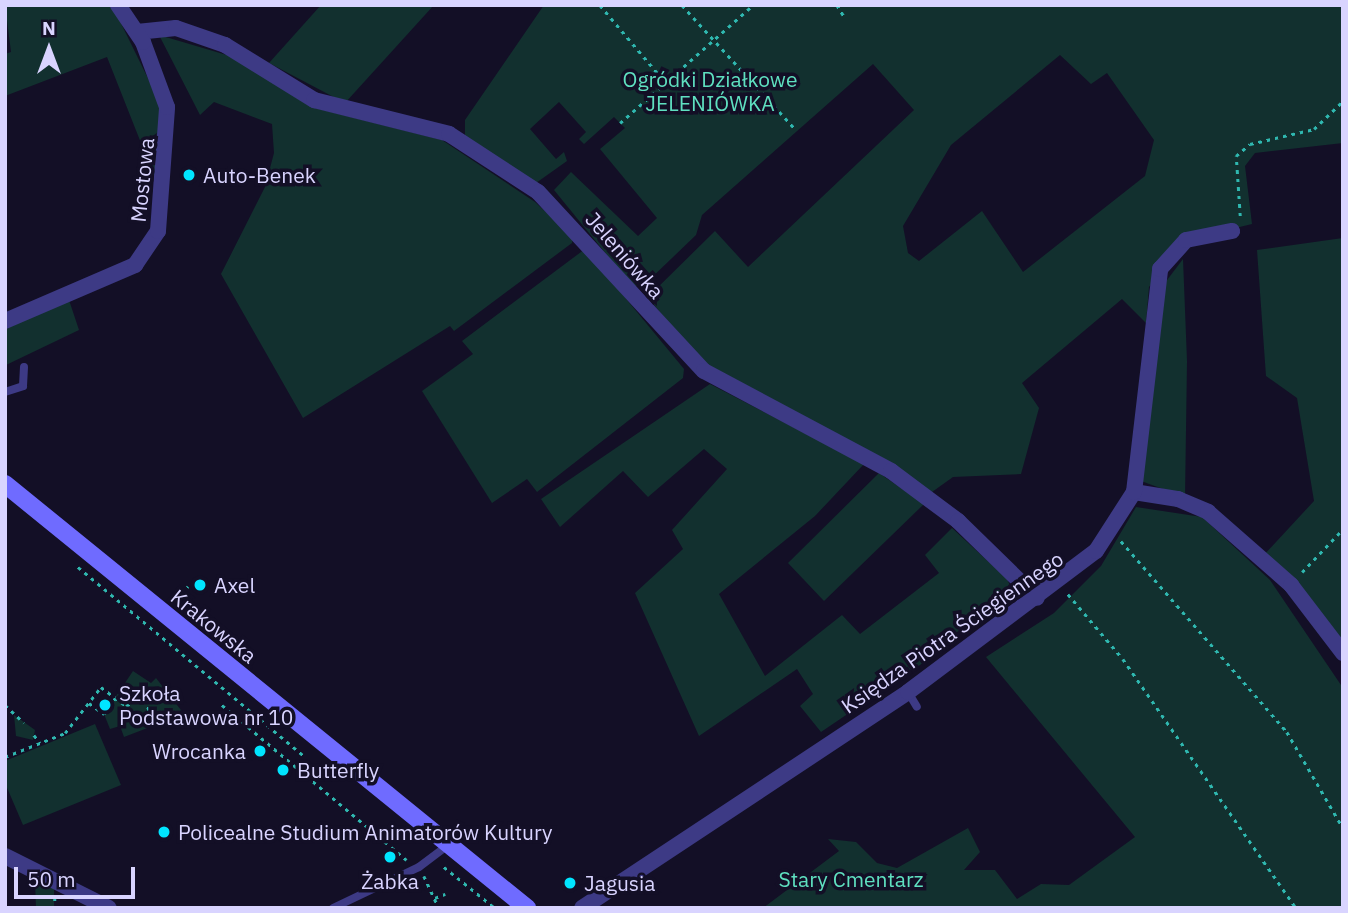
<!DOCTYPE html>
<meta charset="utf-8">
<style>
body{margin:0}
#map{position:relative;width:1348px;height:913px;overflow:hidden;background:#130f26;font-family:"IBM Plex Sans",sans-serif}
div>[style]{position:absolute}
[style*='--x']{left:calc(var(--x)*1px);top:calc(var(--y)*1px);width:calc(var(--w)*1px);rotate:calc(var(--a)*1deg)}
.green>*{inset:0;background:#12302f}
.path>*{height:2.5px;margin-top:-1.25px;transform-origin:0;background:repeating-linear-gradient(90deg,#2fb8b0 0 3.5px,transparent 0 8.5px)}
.service>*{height:8px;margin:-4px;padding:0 4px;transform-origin:4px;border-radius:4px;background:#3d3a85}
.minor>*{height:16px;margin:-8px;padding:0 8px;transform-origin:8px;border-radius:8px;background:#3d3a85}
.secondary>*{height:18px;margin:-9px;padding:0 9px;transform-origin:9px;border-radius:9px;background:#6f6bff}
.dots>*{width:19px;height:19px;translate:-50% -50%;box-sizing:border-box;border:4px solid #130f26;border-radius:50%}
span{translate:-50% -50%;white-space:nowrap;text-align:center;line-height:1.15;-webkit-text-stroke:7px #130f26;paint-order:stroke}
.park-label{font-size:21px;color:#5fe0c0}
.poi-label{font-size:21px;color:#d9d4ff}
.left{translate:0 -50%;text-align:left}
.right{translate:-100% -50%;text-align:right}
.street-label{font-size:21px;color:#d9d4ff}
.frame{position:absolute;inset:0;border:7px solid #d9d4ff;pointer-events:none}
.north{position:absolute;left:14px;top:14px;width:70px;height:70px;-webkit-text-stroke:5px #130f26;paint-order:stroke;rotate:0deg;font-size:19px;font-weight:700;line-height:28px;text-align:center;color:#d9d4ff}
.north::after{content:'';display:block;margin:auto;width:24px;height:32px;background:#d9d4ff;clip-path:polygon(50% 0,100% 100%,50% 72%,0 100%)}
.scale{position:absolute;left:14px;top:867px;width:121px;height:32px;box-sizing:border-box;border:4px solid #d9d4ff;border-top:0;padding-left:9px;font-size:21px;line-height:24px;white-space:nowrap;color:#d9d4ff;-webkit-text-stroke:5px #130f26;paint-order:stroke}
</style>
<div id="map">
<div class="green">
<i style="clip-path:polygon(5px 5px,112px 5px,163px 109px,158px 186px,107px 57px,5px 96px,5px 54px,11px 52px)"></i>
<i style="clip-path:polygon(321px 5px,434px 5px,345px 103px,269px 63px)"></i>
<i style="clip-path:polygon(evenodd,544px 5px,1343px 5px,1343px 143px,1255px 153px,1245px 166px,1252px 224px,1186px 240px,1149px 287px,1146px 323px,1122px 299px,1022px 383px,1039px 408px,1021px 474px,953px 477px,932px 492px,747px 394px,693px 354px,648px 297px,715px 231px,748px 267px,914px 110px,873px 64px,702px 215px,696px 235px,646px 283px,633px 287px,554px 190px,571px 172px,638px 236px,657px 218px,600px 149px,625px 128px,614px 117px,584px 144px,579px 139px,586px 132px,559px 102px,530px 129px,556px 159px,564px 152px,567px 161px,536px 183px,465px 137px,465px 120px,544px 5px,1060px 55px,1091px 84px,1107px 73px,1154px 140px,1145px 176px,1023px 272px,982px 211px,919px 261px,908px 253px,903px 226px,951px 145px,1060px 55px)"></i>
<i style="clip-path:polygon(159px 35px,230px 56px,311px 107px,442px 140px,535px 202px,573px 237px,572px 243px,454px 331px,450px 326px,303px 418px,221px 274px,265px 187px,274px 153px,272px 124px,214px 102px,200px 115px)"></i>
<i style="clip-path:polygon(1343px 238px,1343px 661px,1291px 585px,1262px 557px,1314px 501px,1297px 398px,1266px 376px,1257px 250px)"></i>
<i style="clip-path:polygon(585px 249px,684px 369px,683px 378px,537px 492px,527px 479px,492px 503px,422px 391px,473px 354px,462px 341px)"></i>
<i style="clip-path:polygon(1183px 259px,1187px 361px,1185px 497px,1141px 481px,1161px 288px)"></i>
<i style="clip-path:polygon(69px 300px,79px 330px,6px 365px,5px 327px)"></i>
<i style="clip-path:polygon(710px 384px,864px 464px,815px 516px,719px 594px,765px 676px,842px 615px,860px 634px,939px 573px,925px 555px,952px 528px,1007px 579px,1013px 592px,1004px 608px,821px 732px,800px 706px,813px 694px,797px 669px,699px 736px,635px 593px,683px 549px,672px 530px,727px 469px,704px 449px,648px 497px,623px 471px,560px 527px,541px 499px)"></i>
<i style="clip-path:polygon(879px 473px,924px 504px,824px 601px,788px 563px)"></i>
<i style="clip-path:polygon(1136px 507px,1202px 517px,1270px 580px,1343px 688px,1343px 908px,763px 908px,839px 851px,828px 839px,856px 842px,877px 863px,897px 868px,968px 828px,980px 852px,964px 870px,995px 870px,1017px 899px,1041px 884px,1069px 885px,1135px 837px,986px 657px,1054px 613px,1101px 566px)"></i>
<i style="clip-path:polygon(133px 671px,151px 683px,156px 678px,184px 714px,124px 737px,120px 726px,110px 729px,104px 714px)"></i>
<i style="clip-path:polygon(14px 715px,35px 730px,33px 740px,16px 736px)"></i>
<i style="clip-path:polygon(95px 724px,121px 785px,23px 825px,5px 783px,5px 761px)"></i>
<i style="clip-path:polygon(35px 881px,54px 888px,54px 908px,36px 908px)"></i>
</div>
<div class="path">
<i style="--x:600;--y:5;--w:101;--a:49.8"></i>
<i style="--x:682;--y:5;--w:169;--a:47.6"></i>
<i style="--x:837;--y:5;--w:13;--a:58"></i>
<i style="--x:620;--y:123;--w:178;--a:-41.6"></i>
<i style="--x:1240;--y:216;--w:60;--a:-93.8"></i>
<i style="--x:1236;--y:156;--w:18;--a:-41"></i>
<i style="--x:1250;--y:144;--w:66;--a:-13.2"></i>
<i style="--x:1314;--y:129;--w:40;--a:-44"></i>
<i style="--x:1121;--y:541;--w:253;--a:49"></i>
<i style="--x:1287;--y:732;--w:111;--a:59.7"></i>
<i style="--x:78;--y:567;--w:295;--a:39.9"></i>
<i style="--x:1302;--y:572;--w:59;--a:-46.4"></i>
<i style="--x:1068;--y:594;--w:85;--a:49.8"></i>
<i style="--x:1123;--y:659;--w:303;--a:55.2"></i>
<i style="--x:176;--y:600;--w:18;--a:-49"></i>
<i style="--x:145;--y:699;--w:12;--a:70"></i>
<i style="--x:89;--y:703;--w:19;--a:36"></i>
<i style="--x:104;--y:714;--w:19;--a:-55"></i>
<i style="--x:5;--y:705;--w:26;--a:43"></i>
<i style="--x:222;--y:705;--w:241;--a:40"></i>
<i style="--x:34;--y:735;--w:10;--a:53"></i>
<i style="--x:5;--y:757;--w:65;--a:-21.8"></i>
<i style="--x:65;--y:733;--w:58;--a:-52"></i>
<i style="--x:101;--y:687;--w:31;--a:37"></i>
<i style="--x:126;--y:706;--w:34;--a:-34"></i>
<i style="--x:444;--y:867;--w:65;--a:38.8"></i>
<i style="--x:424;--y:876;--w:35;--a:65"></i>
<i style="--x:55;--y:897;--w:11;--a:90"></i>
<i style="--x:435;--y:898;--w:11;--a:-22"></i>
</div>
<div class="service">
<i style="--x:5;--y:392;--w:19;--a:-18"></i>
<i style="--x:23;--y:386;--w:19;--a:-87"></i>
<i style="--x:908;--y:692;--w:17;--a:59"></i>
<i style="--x:333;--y:908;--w:95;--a:-25.5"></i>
<i style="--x:419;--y:867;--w:38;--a:-37"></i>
</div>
<div class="minor">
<i style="--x:137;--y:32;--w:39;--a:-6"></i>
<i style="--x:176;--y:28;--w:52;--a:19.1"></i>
<i style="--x:225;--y:45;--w:105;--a:31.7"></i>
<i style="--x:314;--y:100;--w:139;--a:14.1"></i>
<i style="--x:449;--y:134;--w:106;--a:33.1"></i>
<i style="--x:538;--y:192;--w:244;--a:47.2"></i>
<i style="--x:704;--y:371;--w:212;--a:28.1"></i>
<i style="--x:891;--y:471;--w:84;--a:36.7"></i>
<i style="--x:958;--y:521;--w:110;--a:44.3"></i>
<i style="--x:5;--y:321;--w:142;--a:-23.3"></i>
<i style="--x:135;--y:265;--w:41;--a:-55.9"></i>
<i style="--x:158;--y:231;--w:124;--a:-85.8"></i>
<i style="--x:167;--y:107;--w:69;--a:-110.3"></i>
<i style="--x:143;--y:42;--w:45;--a:-124"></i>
<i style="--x:1134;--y:492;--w:45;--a:9"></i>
<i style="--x:1178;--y:499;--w:33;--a:23"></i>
<i style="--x:1208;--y:512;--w:111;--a:41.3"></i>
<i style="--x:1291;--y:585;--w:86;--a:52.6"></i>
<i style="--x:5;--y:856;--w:116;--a:26.6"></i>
<i style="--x:582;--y:908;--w:391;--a:-33.5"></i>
<i style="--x:908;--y:692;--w:235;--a:-36.9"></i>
<i style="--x:1096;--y:551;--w:70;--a:-57.2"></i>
<i style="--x:1134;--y:492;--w:225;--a:-83.3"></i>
<i style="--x:1160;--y:269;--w:39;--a:-48"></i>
<i style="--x:1186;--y:240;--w:47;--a:-11.1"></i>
</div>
<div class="secondary">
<i style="--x:5;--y:484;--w:673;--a:39.09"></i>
</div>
<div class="dots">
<i style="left:189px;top:175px;background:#00e5ff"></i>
<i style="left:200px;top:585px;background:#00e5ff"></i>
<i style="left:105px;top:705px;background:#00e5ff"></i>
<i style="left:260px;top:751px;background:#00e5ff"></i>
<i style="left:283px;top:770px;background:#00e5ff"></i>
<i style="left:164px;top:832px;background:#00e5ff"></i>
<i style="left:390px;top:857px;background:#00e5ff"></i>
<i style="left:570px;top:883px;background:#00e5ff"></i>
</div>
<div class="park-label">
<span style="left:710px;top:91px">Ogródki Działkowe<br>JELENIÓWKA</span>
<span style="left:851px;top:879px">Stary Cmentarz</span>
</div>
<div class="poi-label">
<span class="left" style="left:203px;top:175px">Auto-Benek</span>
<span class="left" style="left:214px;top:585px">Axel</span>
<span class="left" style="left:119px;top:705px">Szkoła<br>Podstawowa nr 10</span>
<span class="right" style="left:246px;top:751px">Wrocanka</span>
<span class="left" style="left:297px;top:770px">Butterfly</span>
<span class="left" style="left:178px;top:832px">Policealne Studium Animatorów Kultury</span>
<span style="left:390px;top:881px">Żabka</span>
<span class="left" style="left:584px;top:883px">Jagusia</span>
</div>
<div class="street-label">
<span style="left:142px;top:180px;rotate:-84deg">Mostowa</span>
<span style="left:625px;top:255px;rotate:49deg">Jeleniówka</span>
<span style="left:214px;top:626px;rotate:39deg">Krakowska</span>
<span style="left:952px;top:632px;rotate:-35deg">Księdza Piotra Ściegiennego</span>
</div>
<div class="frame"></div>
<div class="north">N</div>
<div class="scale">50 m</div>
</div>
